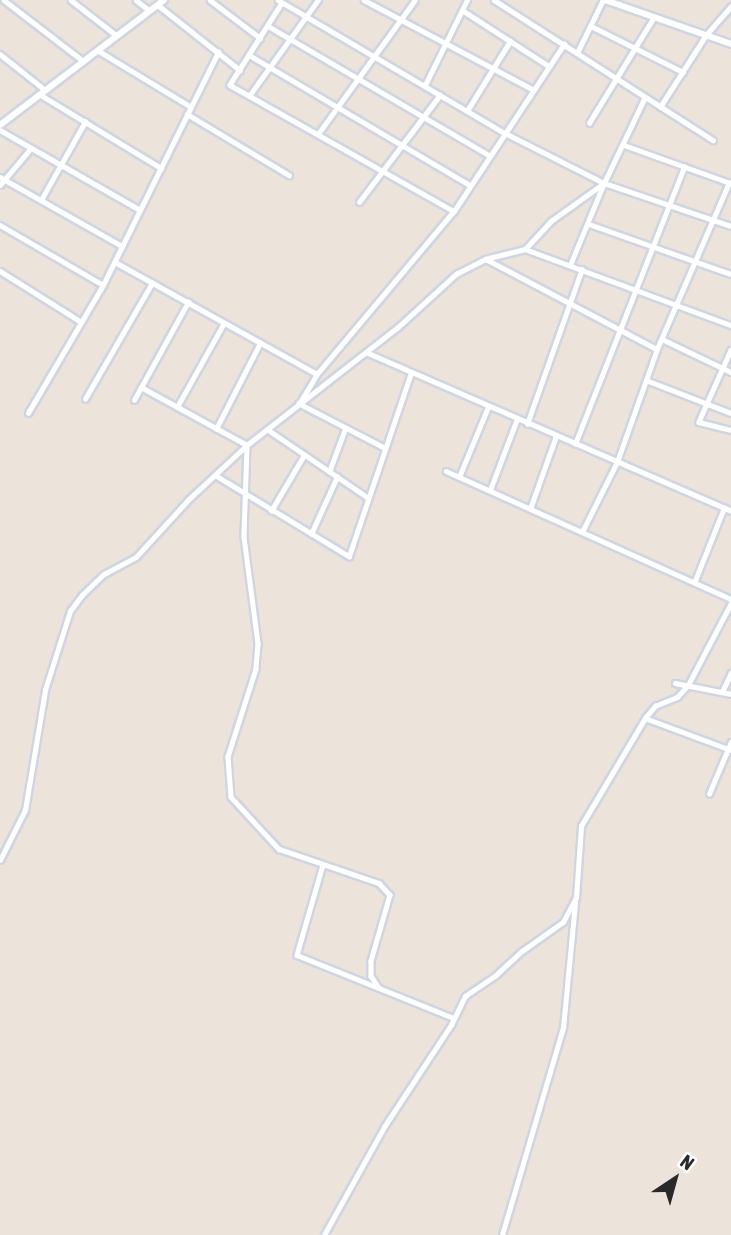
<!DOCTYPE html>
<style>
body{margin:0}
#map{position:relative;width:731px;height:1235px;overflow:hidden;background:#ece3db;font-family:"Asap Condensed",sans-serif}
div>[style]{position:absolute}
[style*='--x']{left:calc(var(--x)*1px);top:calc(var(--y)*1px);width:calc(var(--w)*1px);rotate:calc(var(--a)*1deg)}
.roads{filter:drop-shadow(2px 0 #d0d5e2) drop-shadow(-2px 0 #d0d5e2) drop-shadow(0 2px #d0d5e2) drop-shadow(0 -2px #d0d5e2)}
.street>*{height:4.5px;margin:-2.25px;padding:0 2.25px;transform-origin:2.25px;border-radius:2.25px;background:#fff}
.secondary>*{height:6px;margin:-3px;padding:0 3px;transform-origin:3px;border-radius:3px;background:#fff}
span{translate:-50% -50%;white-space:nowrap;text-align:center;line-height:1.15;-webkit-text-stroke:5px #fff;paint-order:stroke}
.north{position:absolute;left:640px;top:1144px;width:70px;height:70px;-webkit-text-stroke:5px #fff;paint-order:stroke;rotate:36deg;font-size:19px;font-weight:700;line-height:28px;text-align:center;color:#292929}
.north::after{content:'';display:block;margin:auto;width:24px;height:32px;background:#292929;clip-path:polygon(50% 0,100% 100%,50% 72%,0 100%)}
</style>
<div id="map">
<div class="roads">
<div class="street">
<i style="--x:4;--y:0;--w:98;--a:37.6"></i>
<i style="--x:71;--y:0;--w:57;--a:37.9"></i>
<i style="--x:136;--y:0;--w:16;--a:38"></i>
<i style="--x:210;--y:0;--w:63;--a:37.2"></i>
<i style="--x:278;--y:0;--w:263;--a:30.4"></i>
<i style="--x:505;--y:133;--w:111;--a:26.8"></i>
<i style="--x:604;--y:183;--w:134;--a:18.7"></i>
<i style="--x:364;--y:0;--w:192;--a:27.9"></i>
<i style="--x:494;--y:0;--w:260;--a:32.6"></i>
<i style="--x:282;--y:3;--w:97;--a:122.4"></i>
<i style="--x:230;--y:85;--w:257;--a:29.4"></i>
<i style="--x:158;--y:5;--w:105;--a:38.4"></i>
<i style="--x:462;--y:10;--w:103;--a:32.8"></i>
<i style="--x:268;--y:26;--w:256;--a:30.3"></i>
<i style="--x:591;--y:26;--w:103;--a:26.6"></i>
<i style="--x:97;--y:50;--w:110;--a:31.2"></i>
<i style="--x:577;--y:53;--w:59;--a:-63.9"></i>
<i style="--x:0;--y:54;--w:56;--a:38.5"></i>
<i style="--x:249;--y:55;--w:256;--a:30.5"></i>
<i style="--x:425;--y:85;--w:95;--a:-63.7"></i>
<i style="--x:39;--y:94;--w:143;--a:31.2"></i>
<i style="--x:249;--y:96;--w:118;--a:-54.3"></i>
<i style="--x:660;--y:107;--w:85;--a:-57.4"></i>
<i style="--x:706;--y:35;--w:38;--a:-49"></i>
<i style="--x:467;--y:111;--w:82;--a:-58.4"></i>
<i style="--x:187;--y:114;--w:119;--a:30.9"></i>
<i style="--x:589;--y:123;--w:124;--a:-58.5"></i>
<i style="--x:0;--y:130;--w:161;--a:29.7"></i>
<i style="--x:318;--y:134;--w:165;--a:-54.1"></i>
<i style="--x:624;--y:145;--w:113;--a:19.7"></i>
<i style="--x:0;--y:177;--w:140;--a:29.5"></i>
<i style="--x:0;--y:185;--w:48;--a:-50"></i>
<i style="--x:41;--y:200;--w:90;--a:-60.6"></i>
<i style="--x:359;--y:202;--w:134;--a:-52.9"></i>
<i style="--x:589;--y:224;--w:151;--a:19.4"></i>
<i style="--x:0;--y:225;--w:119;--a:30.2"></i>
<i style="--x:525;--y:249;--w:220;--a:20.3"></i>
<i style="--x:486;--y:259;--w:193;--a:27.8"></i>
<i style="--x:115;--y:262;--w:231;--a:29"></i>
<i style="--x:570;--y:265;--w:89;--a:-67.5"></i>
<i style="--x:604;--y:183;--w:95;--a:-64.5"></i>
<i style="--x:0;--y:271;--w:94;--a:32"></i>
<i style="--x:662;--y:339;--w:76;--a:25.6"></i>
<i style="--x:731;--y:350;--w:79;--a:114"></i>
<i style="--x:699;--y:422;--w:33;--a:14"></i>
<i style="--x:366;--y:352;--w:398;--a:23.5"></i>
<i style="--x:646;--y:380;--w:91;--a:21.2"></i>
<i style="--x:141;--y:387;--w:121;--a:28.7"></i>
<i style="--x:247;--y:445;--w:92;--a:91.9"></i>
<i style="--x:244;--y:537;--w:108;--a:82.5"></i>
<i style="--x:258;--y:644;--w:25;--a:95"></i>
<i style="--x:256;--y:669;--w:92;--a:107.7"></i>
<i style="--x:228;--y:757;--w:40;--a:85.7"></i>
<i style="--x:231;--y:797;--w:71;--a:47.3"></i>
<i style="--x:279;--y:849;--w:106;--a:18.8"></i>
<i style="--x:379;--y:883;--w:16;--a:47"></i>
<i style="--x:390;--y:895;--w:69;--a:106.1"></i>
<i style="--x:371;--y:961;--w:15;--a:90"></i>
<i style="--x:371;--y:976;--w:14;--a:56"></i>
<i style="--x:85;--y:399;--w:134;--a:-60"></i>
<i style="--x:134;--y:400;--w:112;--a:-61.1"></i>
<i style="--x:177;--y:407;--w:96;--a:-60.8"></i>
<i style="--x:28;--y:413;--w:148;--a:-59.6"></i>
<i style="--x:103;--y:285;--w:260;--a:-63.7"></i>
<i style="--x:527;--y:424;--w:164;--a:-70.5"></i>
<i style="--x:216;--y:429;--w:97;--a:-62.9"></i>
<i style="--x:267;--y:429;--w:121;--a:34.2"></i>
<i style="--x:575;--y:444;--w:298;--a:-68.5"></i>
<i style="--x:384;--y:448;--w:96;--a:-152.6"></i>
<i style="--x:299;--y:404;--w:35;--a:-59"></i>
<i style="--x:317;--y:374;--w:213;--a:-50"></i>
<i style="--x:454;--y:211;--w:200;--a:-56.6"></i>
<i style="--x:446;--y:471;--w:312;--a:24.2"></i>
<i style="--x:329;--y:472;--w:46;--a:-69.6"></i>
<i style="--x:215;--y:475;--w:157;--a:31.2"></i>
<i style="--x:349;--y:556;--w:193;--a:-71.3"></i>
<i style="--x:459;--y:477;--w:76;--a:-67.5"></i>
<i style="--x:490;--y:490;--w:76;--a:-69.2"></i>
<i style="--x:530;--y:509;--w:77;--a:-70.4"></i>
<i style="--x:271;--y:511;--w:65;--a:-59.5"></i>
<i style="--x:582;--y:532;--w:78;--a:-63.4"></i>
<i style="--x:617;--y:462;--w:120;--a:-70.5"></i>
<i style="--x:657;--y:349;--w:181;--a:-66.6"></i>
<i style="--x:311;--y:534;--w:63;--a:-65.5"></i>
<i style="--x:694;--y:583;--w:81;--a:-68.2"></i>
<i style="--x:675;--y:683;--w:57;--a:11.1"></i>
<i style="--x:722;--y:692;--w:21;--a:-65"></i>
<i style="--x:645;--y:718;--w:92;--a:20.4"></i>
<i style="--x:709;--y:794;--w:56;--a:-67.1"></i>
<i style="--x:0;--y:860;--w:56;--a:-63.4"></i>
<i style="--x:25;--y:810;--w:122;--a:-80.5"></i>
<i style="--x:45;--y:690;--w:83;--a:-72.4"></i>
<i style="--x:70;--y:611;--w:20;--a:-53"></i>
<i style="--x:82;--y:595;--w:30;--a:-44"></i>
<i style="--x:104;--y:574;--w:36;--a:-28"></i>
<i style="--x:136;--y:557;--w:79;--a:-47.6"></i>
<i style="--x:189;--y:499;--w:79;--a:-43"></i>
<i style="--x:247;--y:445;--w:190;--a:-38"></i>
<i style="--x:397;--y:328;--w:80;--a:-42.5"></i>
<i style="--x:456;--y:274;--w:33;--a:-27"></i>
<i style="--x:485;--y:259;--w:41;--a:-14"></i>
<i style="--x:525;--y:249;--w:38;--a:-47"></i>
<i style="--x:551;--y:221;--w:65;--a:-35.6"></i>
<i style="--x:323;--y:865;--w:94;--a:106.1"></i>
<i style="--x:297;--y:955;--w:169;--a:21.9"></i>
<i style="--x:324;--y:1235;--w:124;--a:-60.9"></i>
<i style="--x:384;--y:1127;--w:122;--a:-56.7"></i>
<i style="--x:451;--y:1025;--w:32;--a:-64"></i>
<i style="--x:465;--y:996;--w:37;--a:-34"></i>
<i style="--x:496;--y:975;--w:35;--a:-43"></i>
<i style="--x:522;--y:951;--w:50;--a:-35.3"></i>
<i style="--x:563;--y:922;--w:27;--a:-62"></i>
<i style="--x:576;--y:898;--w:72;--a:-86"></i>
<i style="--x:581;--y:826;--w:126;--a:-59.3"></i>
<i style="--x:645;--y:718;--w:16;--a:-50"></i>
<i style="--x:655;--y:706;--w:24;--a:-22"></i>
<i style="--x:677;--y:697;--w:16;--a:-47"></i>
<i style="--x:688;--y:685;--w:93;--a:-62.3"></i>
<i style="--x:502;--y:1235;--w:216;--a:-73.6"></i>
<i style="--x:563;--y:1028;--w:126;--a:-84.5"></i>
</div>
<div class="secondary">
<i style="--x:605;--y:0;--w:133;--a:19.2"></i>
<i style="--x:0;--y:125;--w:206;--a:-37.3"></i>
</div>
</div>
<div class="north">N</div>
</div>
